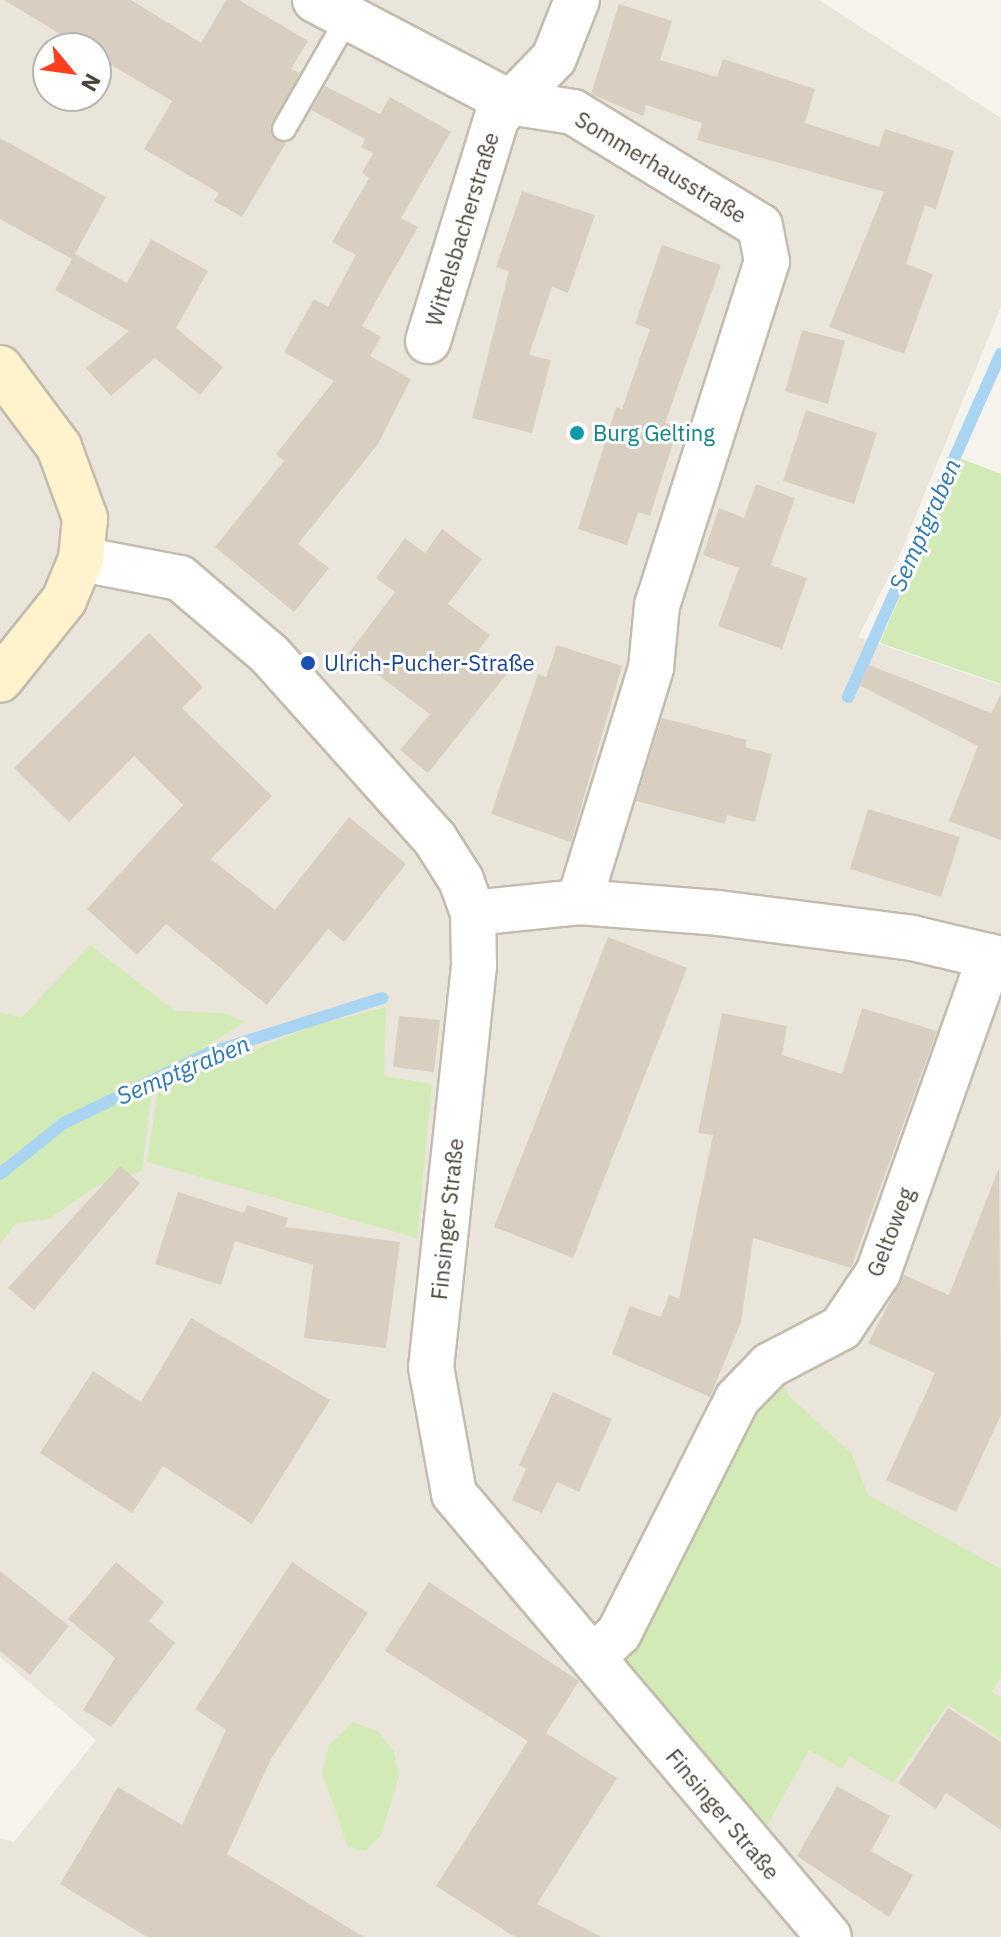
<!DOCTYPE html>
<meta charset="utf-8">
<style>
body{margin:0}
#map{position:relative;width:1001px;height:1937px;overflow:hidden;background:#f6f3ec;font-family:"IBM Plex Sans",sans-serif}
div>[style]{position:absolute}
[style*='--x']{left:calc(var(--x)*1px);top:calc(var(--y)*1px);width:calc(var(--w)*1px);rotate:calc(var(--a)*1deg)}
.residential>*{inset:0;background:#eae5da}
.green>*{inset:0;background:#d2eab5}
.stream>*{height:12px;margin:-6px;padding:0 6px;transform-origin:6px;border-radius:6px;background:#a9d4f2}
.building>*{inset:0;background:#d8cfc1}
.roads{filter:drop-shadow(2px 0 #c2bbae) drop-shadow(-2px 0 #c2bbae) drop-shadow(0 2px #c2bbae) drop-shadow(0 -2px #c2bbae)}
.service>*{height:22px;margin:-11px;padding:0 11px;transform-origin:11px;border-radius:11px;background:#fff}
.minor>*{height:44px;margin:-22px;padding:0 22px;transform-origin:22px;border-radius:22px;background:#fff}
.secondary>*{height:44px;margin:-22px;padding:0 22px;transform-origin:22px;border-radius:22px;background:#fff3cd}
.dots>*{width:22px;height:22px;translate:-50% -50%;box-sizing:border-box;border:4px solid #fff;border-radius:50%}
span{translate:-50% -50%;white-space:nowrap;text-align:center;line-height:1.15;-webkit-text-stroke:6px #fff;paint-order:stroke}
.street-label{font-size:22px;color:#4b4439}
.culture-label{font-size:22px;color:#0d838f}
.left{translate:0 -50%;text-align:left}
.transit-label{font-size:22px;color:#164399}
.water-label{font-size:24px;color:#2e7ab2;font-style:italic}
.north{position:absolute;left:32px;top:32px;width:80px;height:80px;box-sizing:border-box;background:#fff;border:2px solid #b7b4b0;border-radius:50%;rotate:119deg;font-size:22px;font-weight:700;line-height:32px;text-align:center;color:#4b4439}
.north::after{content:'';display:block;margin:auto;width:28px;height:36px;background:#fc3f1d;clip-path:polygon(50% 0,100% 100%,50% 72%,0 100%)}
</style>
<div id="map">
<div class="residential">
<i style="clip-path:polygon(evenodd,0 0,819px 0,1001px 118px,1001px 307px,898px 559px,858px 637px,1001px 685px,1001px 1937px,0 1937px,0 1838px,14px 1842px,96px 1740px,0 1657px,0 0,48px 48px,96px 48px,96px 96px,48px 96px,48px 48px)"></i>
</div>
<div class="green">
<i style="clip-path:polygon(959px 458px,1001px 474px,1001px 684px,880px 643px)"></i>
<i style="clip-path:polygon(90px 945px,175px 1011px,224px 1013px,245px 1022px,153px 1080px,142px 1171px,97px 1186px,49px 1219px,16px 1223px,0 1245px,0 1013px,22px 1017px)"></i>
<i style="clip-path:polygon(386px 1007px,384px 1076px,432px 1084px,417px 1238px,147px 1162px,158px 1089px,313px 1026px)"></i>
<i style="clip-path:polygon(784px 1383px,788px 1395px,851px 1453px,868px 1495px,1001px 1569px,1001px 1676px,992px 1692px,1001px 1697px,1001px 1738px,948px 1705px,893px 1783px,849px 1756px,842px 1769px,809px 1750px,765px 1829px,619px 1660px,761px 1389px)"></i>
<i style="clip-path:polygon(353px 1722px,379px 1732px,394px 1752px,399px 1776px,381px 1835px,366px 1851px,348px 1847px,322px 1773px,329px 1745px)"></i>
</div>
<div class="stream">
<i style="--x:848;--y:697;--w:376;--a:-66"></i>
<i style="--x:0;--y:1174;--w:82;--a:-38.6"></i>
<i style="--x:64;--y:1123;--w:161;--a:-25.8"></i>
<i style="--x:209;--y:1053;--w:182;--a:-17.6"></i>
</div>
<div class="building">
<i style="clip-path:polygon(4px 0,131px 0,201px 43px,226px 0,239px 0,308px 41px,291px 69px,300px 73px,270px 128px,286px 143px,242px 217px,214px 201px,219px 193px,144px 149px,172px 101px,96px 56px,96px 48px,83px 48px)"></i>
<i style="clip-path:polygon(619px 4px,672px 21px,660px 60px,717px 77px,723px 59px,815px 89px,805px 123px,879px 147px,885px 129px,954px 151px,936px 209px,925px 205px,906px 264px,933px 274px,904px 354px,829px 327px,884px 192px,697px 140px,702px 123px,646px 105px,643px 116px,591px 94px)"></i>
<i style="clip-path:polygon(325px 86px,380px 114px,390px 97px,451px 132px,401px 218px,418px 227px,362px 326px,381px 337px,370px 356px,411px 379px,378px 444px,298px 544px,329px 568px,294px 612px,215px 547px,284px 461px,276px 454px,334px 381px,284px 352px,314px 299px,328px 307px,356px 255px,332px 242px,369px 178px,362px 173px,373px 153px,361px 147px,365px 139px,311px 110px)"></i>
<i style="clip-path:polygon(0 138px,106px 197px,75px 254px,127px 283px,151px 239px,208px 271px,176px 328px,223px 367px,200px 395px,155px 358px,111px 396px,86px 368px,129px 331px,55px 290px,72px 259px,0 219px)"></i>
<i style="clip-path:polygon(522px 191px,595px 215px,568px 293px,552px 287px,529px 355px,551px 360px,532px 433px,472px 418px,509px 271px,496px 267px)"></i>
<i style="clip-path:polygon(662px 245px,721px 265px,665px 423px,678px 427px,650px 516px,638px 512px,627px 545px,578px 529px,616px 407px,622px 409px,650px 329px,635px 324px)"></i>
<i style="clip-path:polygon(802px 330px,845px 341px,828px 404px,785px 391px)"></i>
<i style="clip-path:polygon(806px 410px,877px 433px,854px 504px,783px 481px)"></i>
<i style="clip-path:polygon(756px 484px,795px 498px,771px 565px,807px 578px,782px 649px,718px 626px,739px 568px,703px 555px,719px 508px,744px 518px)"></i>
<i style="clip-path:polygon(442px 529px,482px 559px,448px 604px,490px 635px,478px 651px,514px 665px,428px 773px,400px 750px,430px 714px,349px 653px,395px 592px,376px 578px,405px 538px,425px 553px)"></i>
<i style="clip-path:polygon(149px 633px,203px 687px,182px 708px,272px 796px,211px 859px,275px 910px,349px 817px,406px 864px,344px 942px,328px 929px,267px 1005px,166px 924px,137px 955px,87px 909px,183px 805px,134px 756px,69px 822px,14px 768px)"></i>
<i style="clip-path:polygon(557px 645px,622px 666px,571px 842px,491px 814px,538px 674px,546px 677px)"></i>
<i style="clip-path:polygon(869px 665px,991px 713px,1001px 694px,1001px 840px,949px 821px,978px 746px,859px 685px)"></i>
<i style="clip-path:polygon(662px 718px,747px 740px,745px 747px,772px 754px,755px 822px,727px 815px,725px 824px,636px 801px)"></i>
<i style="clip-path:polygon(868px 809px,960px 837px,941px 897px,850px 869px)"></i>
<i style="clip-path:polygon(608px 937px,687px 968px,573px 1258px,494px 1227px)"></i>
<i style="clip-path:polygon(862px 1008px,937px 1031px,851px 1268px,753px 1238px,741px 1322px,710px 1397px,612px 1354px,630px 1306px,661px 1317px,669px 1295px,679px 1299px,713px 1135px,698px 1133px,722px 1013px,787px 1026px,782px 1055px,842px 1074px)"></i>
<i style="clip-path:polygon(399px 1016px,440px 1020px,434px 1072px,393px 1067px)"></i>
<i style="clip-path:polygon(120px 1166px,140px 1183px,34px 1310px,8px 1288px)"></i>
<i style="clip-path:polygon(999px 1168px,1001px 1415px,956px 1512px,886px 1480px,935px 1373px,868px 1343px,904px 1275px,949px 1295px)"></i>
<i style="clip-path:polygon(178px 1192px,244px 1213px,241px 1221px,247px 1205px,288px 1218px,285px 1227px,400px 1242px,386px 1348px,304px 1338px,313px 1265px,235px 1241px,221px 1285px,155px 1264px)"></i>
<i style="clip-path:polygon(191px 1318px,330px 1400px,252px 1524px,163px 1466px,132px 1513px,40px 1453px,93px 1371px,141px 1402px)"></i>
<i style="clip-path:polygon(553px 1392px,612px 1419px,579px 1492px,557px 1482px,542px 1513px,512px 1500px,526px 1469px,519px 1465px)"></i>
<i style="clip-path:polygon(116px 1562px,164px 1602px,149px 1621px,175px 1643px,111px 1727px,83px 1710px,115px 1658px,68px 1619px)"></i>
<i style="clip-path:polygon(292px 1562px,368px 1613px,271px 1759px,227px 1854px,364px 1937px,147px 1937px,60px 1884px,118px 1787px,182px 1825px,226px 1730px,195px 1709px)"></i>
<i style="clip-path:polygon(0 1571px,69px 1626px,30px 1675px,0 1651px)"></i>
<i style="clip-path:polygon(429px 1582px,579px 1681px,546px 1733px,617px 1778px,537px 1904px,602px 1937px,515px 1937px,436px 1886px,528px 1741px,385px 1651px)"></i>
<i style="clip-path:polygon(948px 1708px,1001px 1742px,1001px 1830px,946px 1793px,936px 1809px,898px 1783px)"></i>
<i style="clip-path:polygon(837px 1786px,890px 1816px,871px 1851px,913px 1875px,889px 1917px,797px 1856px)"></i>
</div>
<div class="roads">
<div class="service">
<i style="--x:284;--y:129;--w:127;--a:-60.2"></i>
</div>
<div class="minor">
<i style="--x:315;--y:0;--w:219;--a:27.7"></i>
<i style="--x:509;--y:102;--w:65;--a:8.9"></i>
<i style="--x:573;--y:112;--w:219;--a:31.4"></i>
<i style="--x:760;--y:226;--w:36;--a:79"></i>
<i style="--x:767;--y:261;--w:361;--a:107.7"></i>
<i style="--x:657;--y:605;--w:63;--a:95.4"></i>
<i style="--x:651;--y:668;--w:245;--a:107.1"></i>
<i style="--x:428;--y:341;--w:234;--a:-72.9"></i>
<i style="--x:497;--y:117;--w:82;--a:-46"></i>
<i style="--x:554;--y:58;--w:62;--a:-68.4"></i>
<i style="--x:81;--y:559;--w:101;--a:10.9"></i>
<i style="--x:180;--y:578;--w:118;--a:40.5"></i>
<i style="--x:270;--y:655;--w:247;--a:48.1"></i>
<i style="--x:435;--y:839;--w:49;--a:57.6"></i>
<i style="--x:461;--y:880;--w:35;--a:70"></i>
<i style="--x:473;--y:913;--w:53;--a:88.9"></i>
<i style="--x:474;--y:966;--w:403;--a:96.1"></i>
<i style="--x:431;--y:1367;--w:129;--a:79.7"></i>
<i style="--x:454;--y:1494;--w:580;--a:49.75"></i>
<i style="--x:473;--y:913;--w:107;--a:-5.9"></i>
<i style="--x:579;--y:902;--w:139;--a:4.5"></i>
<i style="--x:718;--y:913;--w:196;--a:7.3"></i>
<i style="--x:912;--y:938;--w:91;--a:13.3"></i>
<i style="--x:593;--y:1658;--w:36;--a:-44"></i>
<i style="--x:619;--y:1633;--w:262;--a:-63.2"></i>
<i style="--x:737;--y:1399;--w:47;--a:-45.9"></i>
<i style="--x:770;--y:1365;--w:80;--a:-27.5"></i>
<i style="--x:841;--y:1328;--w:66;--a:-56.1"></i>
<i style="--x:878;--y:1273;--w:336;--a:-70.5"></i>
</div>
<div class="secondary">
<i style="--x:0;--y:368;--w:99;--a:53.2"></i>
<i style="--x:59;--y:447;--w:76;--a:69.9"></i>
<i style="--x:85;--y:518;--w:41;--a:95.6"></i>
<i style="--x:81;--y:559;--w:44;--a:112.5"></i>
<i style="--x:64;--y:600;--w:102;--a:128.7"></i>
</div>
</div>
<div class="dots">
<i style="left:577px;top:433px;background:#0f9aa8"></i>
<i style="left:308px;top:663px;background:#1a4fb4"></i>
</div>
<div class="street-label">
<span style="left:661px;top:167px;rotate:31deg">Sommerhausstraße</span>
<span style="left:462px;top:229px;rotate:-73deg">Wittelsbacherstraße</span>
<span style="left:447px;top:1219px;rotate:-84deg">Finsinger Straße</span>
<span style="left:890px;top:1232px;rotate:-69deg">Geltoweg</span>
<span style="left:723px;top:1814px;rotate:50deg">Finsinger Straße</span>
</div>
<div class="culture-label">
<span class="left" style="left:593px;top:433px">Burg Gelting</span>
</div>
<div class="transit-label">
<span class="left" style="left:324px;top:663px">Ulrich-Pucher-Straße</span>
</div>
<div class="water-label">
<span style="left:925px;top:525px;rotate:-66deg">Semptgraben</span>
<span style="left:183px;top:1070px;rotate:-23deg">Semptgraben</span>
</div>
<div class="north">N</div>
</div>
